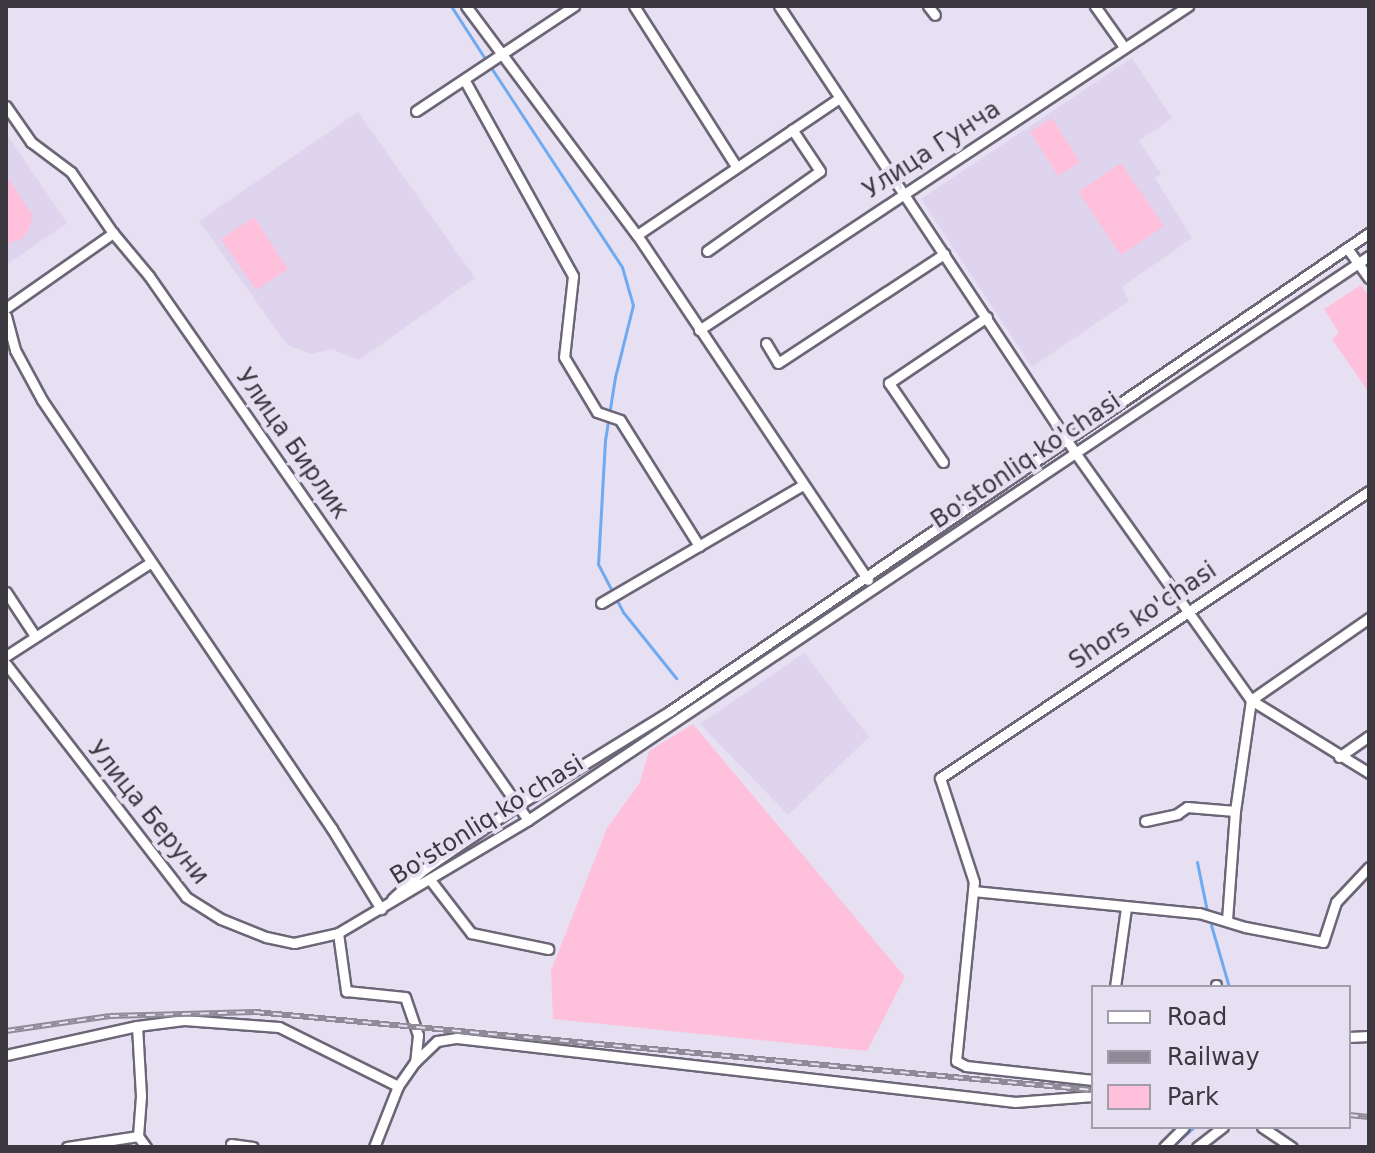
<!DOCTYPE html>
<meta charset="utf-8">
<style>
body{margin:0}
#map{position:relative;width:1375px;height:1153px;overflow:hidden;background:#e7e0f3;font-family:"DejaVu Sans",sans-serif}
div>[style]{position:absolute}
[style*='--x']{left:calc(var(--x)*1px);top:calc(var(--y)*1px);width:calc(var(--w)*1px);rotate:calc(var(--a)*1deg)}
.built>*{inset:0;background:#ded4ed}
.green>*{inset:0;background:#fec0db}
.stream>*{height:3px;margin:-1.5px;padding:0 1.5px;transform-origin:1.5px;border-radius:1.5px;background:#6faaf1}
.roads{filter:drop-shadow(2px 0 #6c6677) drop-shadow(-2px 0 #6c6677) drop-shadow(0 2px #6c6677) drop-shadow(0 -2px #6c6677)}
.minor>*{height:9px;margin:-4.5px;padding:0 4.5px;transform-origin:4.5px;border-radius:4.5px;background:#fff}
.rail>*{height:6px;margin-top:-3px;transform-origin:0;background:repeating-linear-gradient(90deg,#e7e0f3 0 9px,#8f8a97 0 18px);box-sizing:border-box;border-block:2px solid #8f8a97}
span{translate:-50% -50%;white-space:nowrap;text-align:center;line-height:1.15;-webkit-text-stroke:8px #e7e0f3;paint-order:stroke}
.street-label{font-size:24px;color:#3b3840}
.frame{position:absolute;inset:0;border:8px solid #3b3840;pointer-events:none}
.legend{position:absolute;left:1091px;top:985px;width:260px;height:144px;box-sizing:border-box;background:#e7e0f3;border:2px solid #a29dab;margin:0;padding:10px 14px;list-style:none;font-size:24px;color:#3b3840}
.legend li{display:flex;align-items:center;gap:16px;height:40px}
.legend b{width:40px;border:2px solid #a29dab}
</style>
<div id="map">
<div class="built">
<i style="clip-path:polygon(1132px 58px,1172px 118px,1139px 141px,1161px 174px,1155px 178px,1192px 238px,1122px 287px,1129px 301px,1032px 367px,921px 199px)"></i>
<i style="clip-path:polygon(358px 112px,475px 278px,359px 360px,331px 349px,312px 354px,287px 345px,199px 221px)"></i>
<i style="clip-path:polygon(6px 133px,67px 223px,6px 265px)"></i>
<i style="clip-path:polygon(804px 653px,869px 737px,788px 815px,700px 724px)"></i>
</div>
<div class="green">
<i style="clip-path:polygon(1052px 118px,1080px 162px,1058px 176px,1030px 132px)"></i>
<i style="clip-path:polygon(1121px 163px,1164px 226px,1121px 255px,1078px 192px)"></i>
<i style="clip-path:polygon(6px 175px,32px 214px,30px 227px,23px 238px,7px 244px)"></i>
<i style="clip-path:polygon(254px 217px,288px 269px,256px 290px,221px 239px)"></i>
<i style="clip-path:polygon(1361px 285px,1369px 296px,1369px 393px,1332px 339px,1339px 333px,1324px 309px)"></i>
<i style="clip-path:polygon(693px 724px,905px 977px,867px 1051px,553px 1019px,551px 971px,607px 828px,640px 782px,649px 751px)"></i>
</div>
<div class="stream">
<i style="--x:451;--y:6;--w:64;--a:57.1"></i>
<i style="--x:490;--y:66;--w:240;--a:56.7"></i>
<i style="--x:622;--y:267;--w:40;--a:74"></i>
<i style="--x:633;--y:305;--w:74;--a:104"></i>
<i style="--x:615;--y:377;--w:64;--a:99"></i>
<i style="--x:605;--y:440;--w:124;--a:93.2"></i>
<i style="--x:598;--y:564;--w:54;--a:62.5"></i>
<i style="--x:623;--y:612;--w:85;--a:51.2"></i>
<i style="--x:1197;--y:862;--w:50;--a:78.5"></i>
<i style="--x:1211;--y:925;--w:65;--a:73.8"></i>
<i style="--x:1171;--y:1147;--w:30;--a:-41"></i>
</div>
<div class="roads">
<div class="minor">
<i style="--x:466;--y:6;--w:286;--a:53.3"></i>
<i style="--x:637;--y:235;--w:415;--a:56.2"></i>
<i style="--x:634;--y:6;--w:190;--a:57.5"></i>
<i style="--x:779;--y:6;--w:534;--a:56.46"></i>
<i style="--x:1074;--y:451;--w:305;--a:54.6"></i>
<i style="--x:1251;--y:700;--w:139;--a:31.7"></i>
<i style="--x:928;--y:6;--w:11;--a:52"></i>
<i style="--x:1095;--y:6;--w:50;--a:54.7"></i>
<i style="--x:465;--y:81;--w:223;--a:61"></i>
<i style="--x:573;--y:276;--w:81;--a:96.3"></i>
<i style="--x:564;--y:357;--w:64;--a:59"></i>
<i style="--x:597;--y:412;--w:24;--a:19"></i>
<i style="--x:620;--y:420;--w:149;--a:57.9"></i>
<i style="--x:6;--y:106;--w:44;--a:55.2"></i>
<i style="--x:31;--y:142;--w:50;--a:36.9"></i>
<i style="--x:71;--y:172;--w:74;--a:55.5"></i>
<i style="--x:113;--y:233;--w:56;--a:50.1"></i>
<i style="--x:149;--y:276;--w:663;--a:55.14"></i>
<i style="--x:416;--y:111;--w:190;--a:-33.6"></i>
<i style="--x:637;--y:235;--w:244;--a:-34.1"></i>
<i style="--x:1347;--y:248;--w:37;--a:54"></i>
<i style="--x:707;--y:251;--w:138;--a:-35.3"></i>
<i style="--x:820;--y:171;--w:50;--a:-123.7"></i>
<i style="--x:6;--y:308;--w:131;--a:-35"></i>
<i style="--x:6;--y:316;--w:35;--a:75"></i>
<i style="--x:15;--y:350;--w:57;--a:61.6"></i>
<i style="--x:42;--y:400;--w:518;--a:55.94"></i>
<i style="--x:332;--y:829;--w:94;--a:58.5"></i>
<i style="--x:699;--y:330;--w:587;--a:-33.53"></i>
<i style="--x:766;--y:343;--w:23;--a:59"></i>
<i style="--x:778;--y:363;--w:199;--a:-33.3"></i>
<i style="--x:943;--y:462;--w:96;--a:-124.4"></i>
<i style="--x:889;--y:383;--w:118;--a:-34"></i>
<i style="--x:6;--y:592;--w:53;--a:56.6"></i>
<i style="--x:601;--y:603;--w:234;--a:-30.3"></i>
<i style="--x:6;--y:656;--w:171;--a:-32.9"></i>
<i style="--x:6;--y:664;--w:294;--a:52.3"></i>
<i style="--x:186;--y:897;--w:41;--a:32.2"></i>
<i style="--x:221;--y:919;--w:48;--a:21.8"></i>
<i style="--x:266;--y:937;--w:29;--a:12"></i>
<i style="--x:294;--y:943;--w:45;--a:-12.8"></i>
<i style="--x:338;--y:933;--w:221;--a:-30.7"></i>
<i style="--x:528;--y:820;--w:1013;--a:-33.85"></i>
<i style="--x:1339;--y:757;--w:37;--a:-35"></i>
<i style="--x:1145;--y:821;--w:33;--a:-12"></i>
<i style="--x:1177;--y:814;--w:12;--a:-35"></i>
<i style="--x:1187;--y:807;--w:48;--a:4.8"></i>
<i style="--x:431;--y:881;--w:66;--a:52.4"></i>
<i style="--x:471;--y:933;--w:79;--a:11.7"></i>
<i style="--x:973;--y:891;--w:227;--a:5.6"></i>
<i style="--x:1199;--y:913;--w:48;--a:16.9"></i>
<i style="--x:1245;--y:927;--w:79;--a:10.9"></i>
<i style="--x:1323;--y:942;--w:42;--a:-72"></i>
<i style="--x:1336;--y:902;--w:48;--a:-46.7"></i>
<i style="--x:392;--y:899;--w:42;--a:-43.1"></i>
<i style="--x:423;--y:870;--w:115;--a:-34.4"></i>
<i style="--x:518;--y:805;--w:179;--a:-31.7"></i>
<i style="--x:670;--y:711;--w:847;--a:-34.37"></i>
<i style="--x:1227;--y:920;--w:109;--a:-85.8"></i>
<i style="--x:1235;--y:811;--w:112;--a:-81.8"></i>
<i style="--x:1251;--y:700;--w:144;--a:-34.8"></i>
<i style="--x:338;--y:933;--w:59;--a:82.1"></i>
<i style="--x:346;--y:991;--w:59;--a:5.8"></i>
<i style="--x:405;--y:997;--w:40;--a:71.1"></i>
<i style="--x:418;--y:1035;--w:27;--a:96"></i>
<i style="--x:1216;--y:985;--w:2;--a:90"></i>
<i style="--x:1115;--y:987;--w:80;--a:-82.1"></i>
<i style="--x:137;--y:1026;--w:70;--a:86.7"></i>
<i style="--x:141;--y:1096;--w:40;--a:94.3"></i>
<i style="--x:138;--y:1136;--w:14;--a:54"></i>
<i style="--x:1349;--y:1037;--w:20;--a:-3"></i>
<i style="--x:6;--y:1055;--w:134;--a:-12.5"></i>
<i style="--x:137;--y:1026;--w:47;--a:-7.3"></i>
<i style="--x:184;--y:1020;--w:95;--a:4.2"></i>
<i style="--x:279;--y:1027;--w:133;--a:26.4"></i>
<i style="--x:1093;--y:1080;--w:128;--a:-173.7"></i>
<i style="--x:966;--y:1066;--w:11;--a:-153"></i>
<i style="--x:956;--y:1061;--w:180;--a:-84.3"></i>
<i style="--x:974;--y:882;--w:109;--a:-108.1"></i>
<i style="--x:940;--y:778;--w:516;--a:-33.78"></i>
<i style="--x:1262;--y:1127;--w:36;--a:34"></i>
<i style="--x:231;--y:1144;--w:22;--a:8"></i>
<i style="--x:67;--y:1147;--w:72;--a:-8.8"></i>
<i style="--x:374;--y:1147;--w:66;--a:-68.5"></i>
<i style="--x:398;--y:1086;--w:29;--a:-55"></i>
<i style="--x:415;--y:1062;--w:30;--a:-44"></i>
<i style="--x:437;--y:1041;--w:20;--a:-9"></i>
<i style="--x:457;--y:1038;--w:562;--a:6.54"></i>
<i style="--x:1015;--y:1102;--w:78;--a:-4.4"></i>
<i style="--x:1164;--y:1147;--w:28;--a:-45"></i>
<i style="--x:1197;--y:1147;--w:33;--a:-38"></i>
</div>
</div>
<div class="rail">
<i style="--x:6;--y:1031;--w:105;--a:-8.2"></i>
<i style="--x:110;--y:1016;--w:145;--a:-1.6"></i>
<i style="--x:255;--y:1012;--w:842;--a:5.32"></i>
<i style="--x:1349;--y:1115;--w:20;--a:6"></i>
</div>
<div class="street-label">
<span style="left:932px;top:150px;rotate:-33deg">Улица Гунча</span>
<span style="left:292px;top:444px;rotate:55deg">Улица Бирлик</span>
<span style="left:1026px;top:461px;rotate:-34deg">Bo'stonliq ko'chasi</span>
<span style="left:1143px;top:616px;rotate:-34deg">Shors ko'chasi</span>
<span style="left:148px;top:813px;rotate:51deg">Улица Беруни</span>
<span style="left:487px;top:820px;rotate:-32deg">Bo'stonliq ko'chasi</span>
</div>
<div class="frame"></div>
<ul class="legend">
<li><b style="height:10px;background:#fff"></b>Road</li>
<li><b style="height:10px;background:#8f8a97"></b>Railway</li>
<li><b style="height:22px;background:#fec0db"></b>Park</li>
</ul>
</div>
